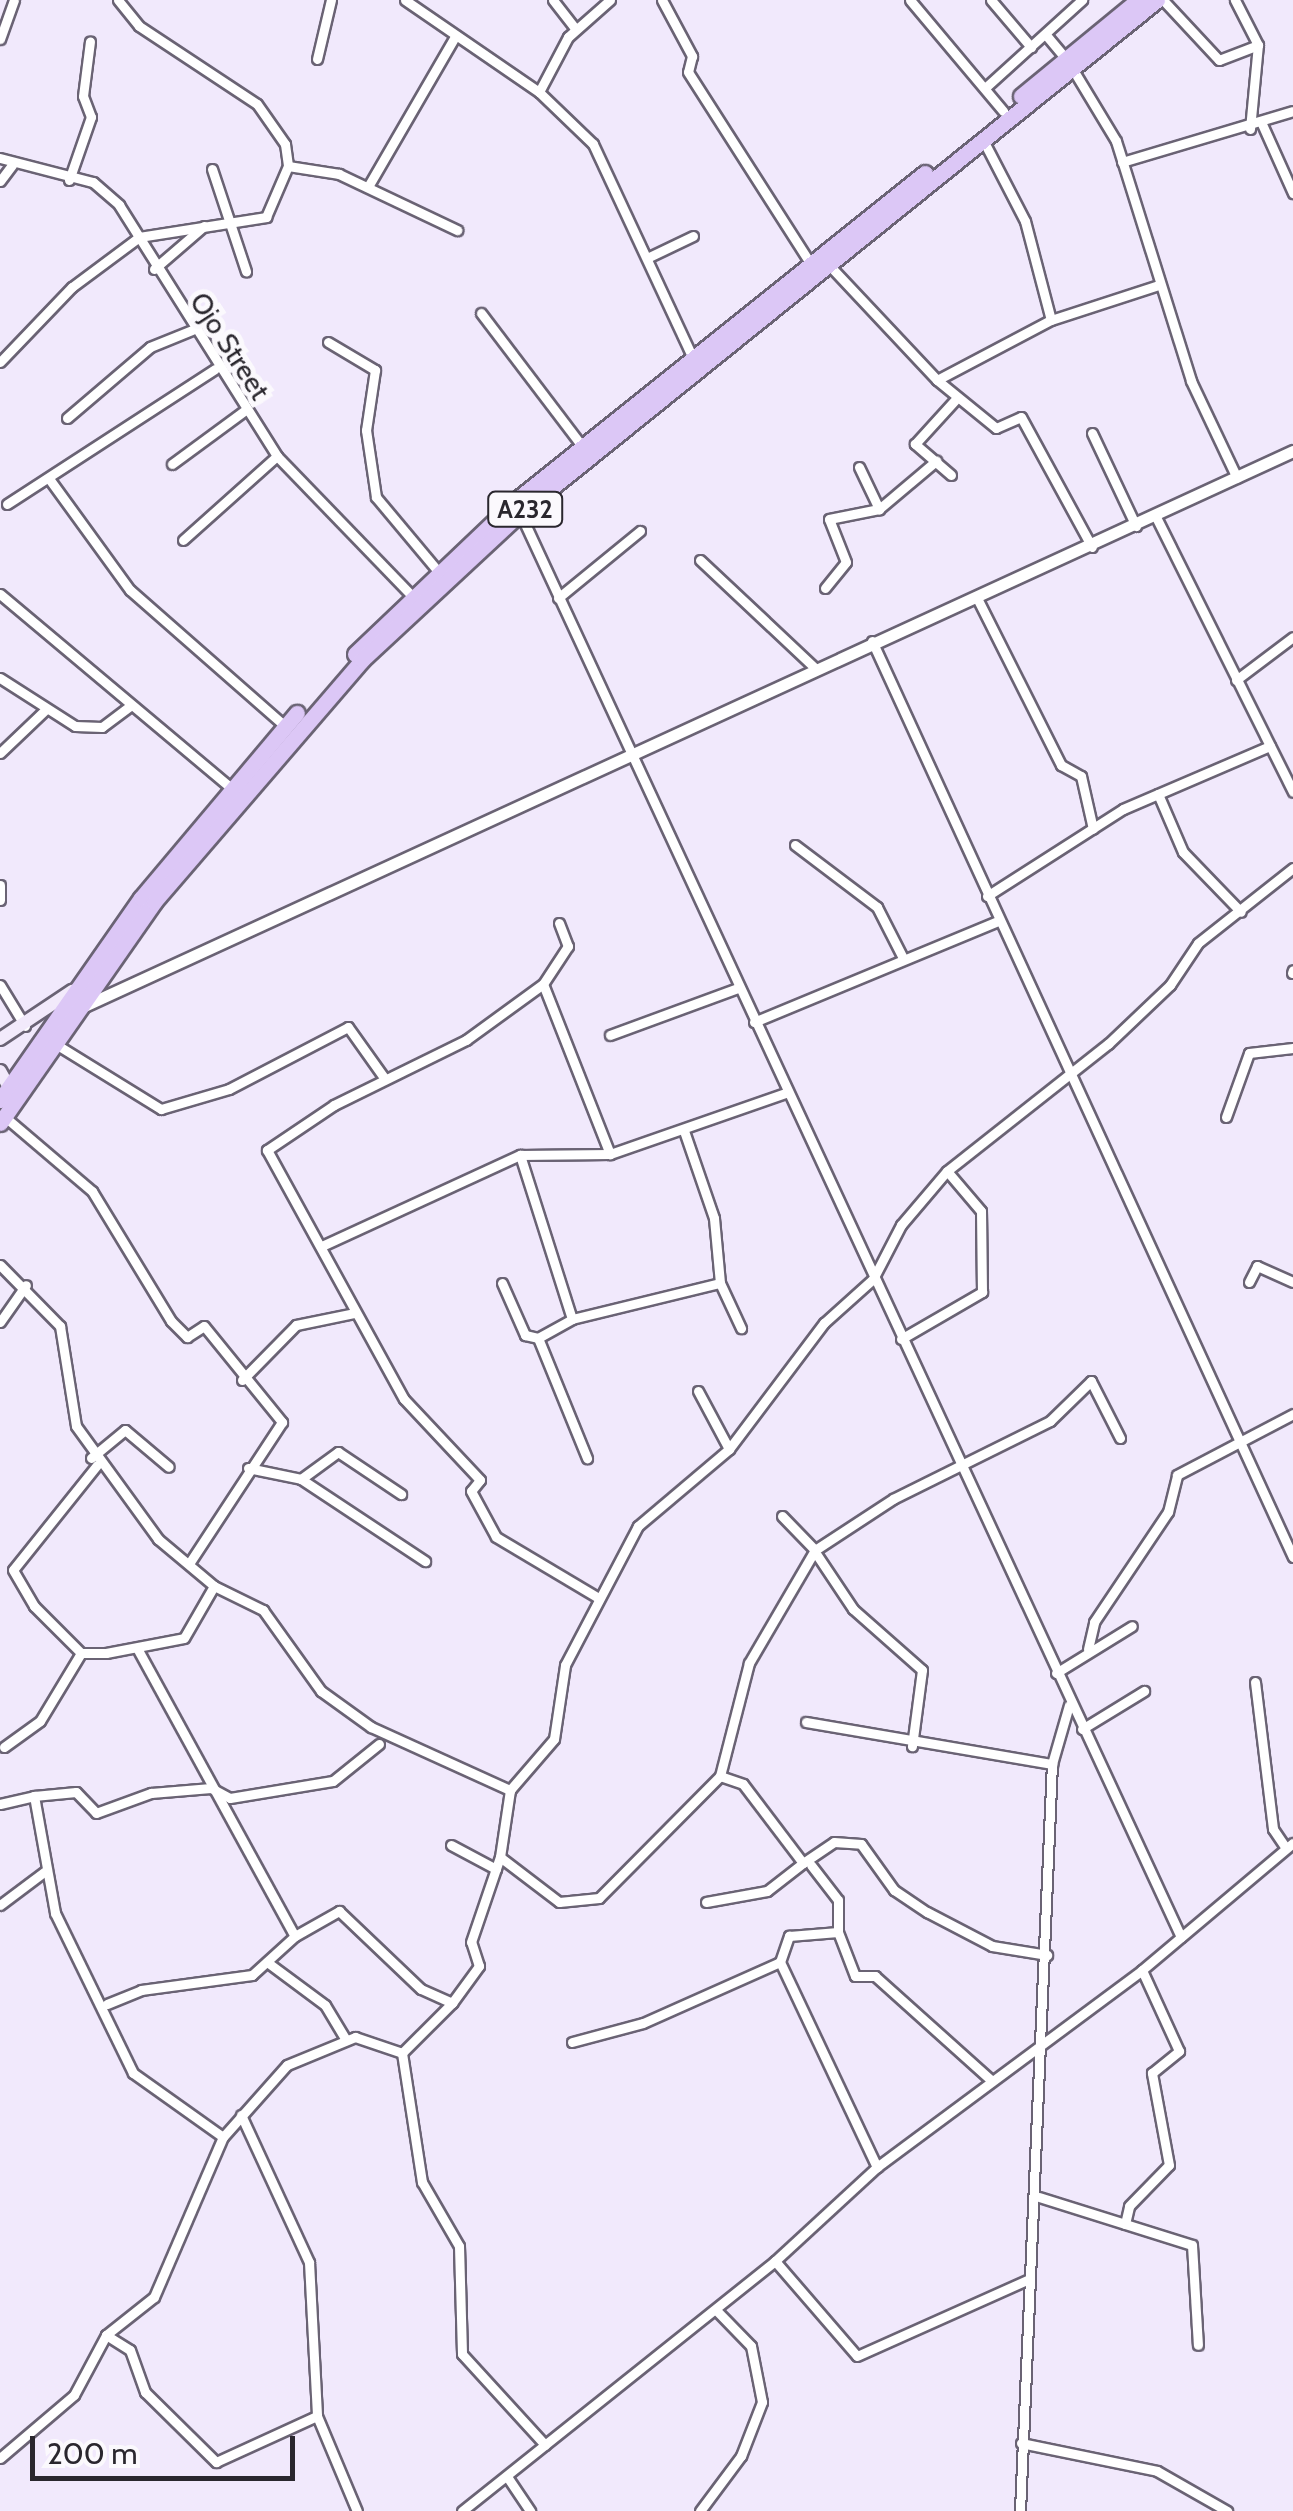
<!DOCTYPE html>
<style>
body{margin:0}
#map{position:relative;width:1293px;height:2511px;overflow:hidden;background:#f1e9fc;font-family:Cabin,sans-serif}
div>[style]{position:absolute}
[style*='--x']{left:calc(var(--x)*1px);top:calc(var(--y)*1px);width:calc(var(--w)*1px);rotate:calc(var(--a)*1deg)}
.roads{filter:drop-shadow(2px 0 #6a6374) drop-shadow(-2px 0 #6a6374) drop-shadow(0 2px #6a6374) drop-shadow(0 -2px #6a6374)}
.minor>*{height:9px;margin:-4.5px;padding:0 4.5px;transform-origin:4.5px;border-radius:4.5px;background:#fff}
.tertiary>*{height:11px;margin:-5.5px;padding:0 5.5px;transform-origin:5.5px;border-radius:5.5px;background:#fff}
.secondary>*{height:12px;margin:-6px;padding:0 6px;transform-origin:6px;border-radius:6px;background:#f2eafb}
.trunk>*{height:15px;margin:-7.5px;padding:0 7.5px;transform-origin:7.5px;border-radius:7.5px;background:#dcc7f6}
span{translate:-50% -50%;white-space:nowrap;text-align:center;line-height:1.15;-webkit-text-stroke:10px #fbf9fd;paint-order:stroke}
.shield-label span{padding:2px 8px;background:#fbf9fd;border:2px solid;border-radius:8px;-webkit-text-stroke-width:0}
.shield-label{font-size:25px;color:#2a272e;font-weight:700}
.street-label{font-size:28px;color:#2a272e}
.scale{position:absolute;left:30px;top:2436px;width:265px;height:45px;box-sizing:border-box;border:5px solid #2a272e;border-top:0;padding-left:12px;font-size:30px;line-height:35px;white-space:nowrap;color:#2a272e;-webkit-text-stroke:8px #fbf9fd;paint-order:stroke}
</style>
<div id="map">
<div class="roads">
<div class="minor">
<i style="--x:118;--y:0;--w:33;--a:51"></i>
<i style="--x:139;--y:26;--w:141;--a:33.5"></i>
<i style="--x:257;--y:104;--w:49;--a:55"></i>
<i style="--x:285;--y:144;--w:22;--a:82"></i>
<i style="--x:288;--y:166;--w:52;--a:8.9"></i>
<i style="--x:339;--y:174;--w:131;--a:25.4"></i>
<i style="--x:405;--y:0;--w:163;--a:34.5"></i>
<i style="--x:539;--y:92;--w:75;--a:43.9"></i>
<i style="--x:593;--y:144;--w:236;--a:65"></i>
<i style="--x:553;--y:0;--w:37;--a:52"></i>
<i style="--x:662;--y:0;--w:64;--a:61.8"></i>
<i style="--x:692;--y:56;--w:16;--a:104"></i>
<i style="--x:688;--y:72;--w:228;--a:57.4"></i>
<i style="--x:910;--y:0;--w:145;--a:50"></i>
<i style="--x:991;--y:0;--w:62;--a:49.6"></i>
<i style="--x:1163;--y:0;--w:82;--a:47"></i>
<i style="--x:1219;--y:60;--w:42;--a:-21"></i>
<i style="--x:1258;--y:45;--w:51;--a:-117.1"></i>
<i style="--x:1046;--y:35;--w:31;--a:50"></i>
<i style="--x:0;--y:39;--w:41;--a:-70.3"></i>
<i style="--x:317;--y:59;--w:61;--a:-76.7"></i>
<i style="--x:1072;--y:68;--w:85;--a:58.9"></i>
<i style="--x:1116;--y:141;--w:251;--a:72.6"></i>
<i style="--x:1191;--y:381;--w:107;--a:64.6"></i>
<i style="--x:986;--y:87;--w:130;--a:-42.2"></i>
<i style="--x:539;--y:92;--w:62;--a:-62.2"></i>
<i style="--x:568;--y:37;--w:56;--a:-41.4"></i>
<i style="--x:1262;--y:124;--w:76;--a:65.8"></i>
<i style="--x:1250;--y:129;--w:84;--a:-84.6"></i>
<i style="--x:982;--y:138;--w:93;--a:62.6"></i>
<i style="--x:1025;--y:221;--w:102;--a:75.3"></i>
<i style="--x:1051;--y:320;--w:114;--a:-18"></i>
<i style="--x:0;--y:158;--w:96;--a:14.5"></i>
<i style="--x:93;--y:182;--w:35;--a:41"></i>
<i style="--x:119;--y:205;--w:297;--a:57.8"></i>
<i style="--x:277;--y:456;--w:193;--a:46"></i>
<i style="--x:1122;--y:162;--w:178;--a:-16.6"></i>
<i style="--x:212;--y:169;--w:108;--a:71.6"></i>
<i style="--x:69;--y:180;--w:67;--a:-70.8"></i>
<i style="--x:91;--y:117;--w:22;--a:-111"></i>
<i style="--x:83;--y:96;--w:55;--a:-82.7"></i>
<i style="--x:0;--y:181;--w:20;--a:-53"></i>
<i style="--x:369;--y:185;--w:173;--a:-59.9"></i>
<i style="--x:647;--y:258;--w:51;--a:-25.6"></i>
<i style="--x:829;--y:265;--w:158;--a:46.8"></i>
<i style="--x:937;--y:380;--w:129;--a:-27.8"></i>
<i style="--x:154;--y:269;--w:66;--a:-40.7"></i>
<i style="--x:481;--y:313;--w:167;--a:52.8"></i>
<i style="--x:328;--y:342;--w:55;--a:30.8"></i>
<i style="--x:375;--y:370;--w:61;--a:98.5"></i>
<i style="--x:366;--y:430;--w:68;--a:81.5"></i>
<i style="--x:376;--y:497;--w:95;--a:50.1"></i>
<i style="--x:0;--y:362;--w:104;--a:-46.2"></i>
<i style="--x:72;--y:287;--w:84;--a:-36.7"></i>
<i style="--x:139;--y:237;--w:129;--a:-8.9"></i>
<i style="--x:266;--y:217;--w:56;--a:-66.7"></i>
<i style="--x:937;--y:380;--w:76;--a:39.1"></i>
<i style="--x:996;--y:428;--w:27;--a:-24"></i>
<i style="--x:1021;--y:417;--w:148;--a:61.4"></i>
<i style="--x:67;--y:418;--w:109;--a:-40.5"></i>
<i style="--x:150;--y:347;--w:45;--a:-22"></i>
<i style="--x:1092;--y:433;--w:103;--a:64.7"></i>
<i style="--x:172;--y:464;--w:89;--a:-36.4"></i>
<i style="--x:859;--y:467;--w:47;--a:64.5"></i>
<i style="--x:951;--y:475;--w:48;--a:-139.3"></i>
<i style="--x:915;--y:444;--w:59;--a:-47.7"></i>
<i style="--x:50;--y:480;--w:136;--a:54"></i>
<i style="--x:130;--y:590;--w:206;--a:41.3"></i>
<i style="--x:7;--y:504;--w:248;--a:-33"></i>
<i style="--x:520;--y:513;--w:1570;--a:65.1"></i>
<i style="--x:1156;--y:517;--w:307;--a:63.5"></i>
<i style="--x:183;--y:540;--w:126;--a:-41.8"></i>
<i style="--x:700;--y:560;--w:158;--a:43.2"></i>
<i style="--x:825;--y:588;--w:33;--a:-51"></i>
<i style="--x:846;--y:562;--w:46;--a:-111.6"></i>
<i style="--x:829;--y:519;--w:51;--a:-11.3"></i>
<i style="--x:879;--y:509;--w:75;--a:-40.1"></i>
<i style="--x:0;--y:594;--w:299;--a:40"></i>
<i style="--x:558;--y:598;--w:106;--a:-39.3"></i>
<i style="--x:978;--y:600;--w:185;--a:63.3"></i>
<i style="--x:1061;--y:765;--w:23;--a:29"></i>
<i style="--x:1081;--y:776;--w:54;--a:77.2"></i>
<i style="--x:872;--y:641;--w:1008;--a:65.32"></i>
<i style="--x:0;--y:678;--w:89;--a:32.6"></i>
<i style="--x:75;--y:726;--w:27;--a:2"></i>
<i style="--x:102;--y:727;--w:34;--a:-37"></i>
<i style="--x:1236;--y:680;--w:71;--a:-37"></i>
<i style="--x:0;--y:753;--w:62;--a:-43.7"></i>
<i style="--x:1158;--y:794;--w:63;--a:66.7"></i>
<i style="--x:1183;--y:852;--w:83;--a:46"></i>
<i style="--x:795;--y:845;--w:103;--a:37.1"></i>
<i style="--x:877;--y:907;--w:55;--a:63"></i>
<i style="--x:0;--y:885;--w:15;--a:90"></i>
<i style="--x:987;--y:896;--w:161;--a:-32.6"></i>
<i style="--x:1123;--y:809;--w:160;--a:-23.2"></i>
<i style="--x:559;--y:923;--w:25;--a:69"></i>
<i style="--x:568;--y:946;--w:45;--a:123.3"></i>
<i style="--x:543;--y:984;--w:95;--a:144"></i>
<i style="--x:466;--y:1040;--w:147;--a:153.8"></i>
<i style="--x:334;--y:1105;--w:81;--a:146.1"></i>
<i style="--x:267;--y:1150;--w:284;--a:61.2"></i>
<i style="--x:404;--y:1399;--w:111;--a:46.8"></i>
<i style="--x:480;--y:1480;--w:14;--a:129"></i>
<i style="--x:471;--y:1491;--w:52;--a:61.5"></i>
<i style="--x:496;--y:1537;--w:117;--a:30.7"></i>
<i style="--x:1292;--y:973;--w:3;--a:-72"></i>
<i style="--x:543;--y:984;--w:183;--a:68.5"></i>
<i style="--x:0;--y:985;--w:48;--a:58.6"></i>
<i style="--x:754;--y:1022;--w:264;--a:-22.5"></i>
<i style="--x:610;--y:1035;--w:136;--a:-20.2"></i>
<i style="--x:54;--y:1043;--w:126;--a:31.7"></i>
<i style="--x:161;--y:1109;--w:71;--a:-16.4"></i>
<i style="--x:229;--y:1089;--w:134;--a:-27.5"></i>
<i style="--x:348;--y:1027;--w:64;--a:54.6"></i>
<i style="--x:5;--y:1117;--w:114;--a:40.4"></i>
<i style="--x:92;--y:1191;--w:152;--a:58.7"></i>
<i style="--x:171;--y:1321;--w:23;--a:45"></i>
<i style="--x:187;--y:1337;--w:20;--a:-33"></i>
<i style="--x:204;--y:1326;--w:124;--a:50.9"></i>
<i style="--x:282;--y:1422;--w:168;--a:123.3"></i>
<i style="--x:1226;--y:1117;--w:68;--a:-70.2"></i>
<i style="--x:1249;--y:1053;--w:44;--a:-6.5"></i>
<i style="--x:324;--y:1245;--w:216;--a:-24.7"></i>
<i style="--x:0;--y:1265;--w:86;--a:45.5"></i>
<i style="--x:60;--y:1326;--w:101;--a:80.9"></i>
<i style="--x:76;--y:1426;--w:140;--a:54"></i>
<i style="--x:158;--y:1539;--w:73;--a:40"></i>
<i style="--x:214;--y:1586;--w:55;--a:26.1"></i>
<i style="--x:263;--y:1610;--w:100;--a:54.4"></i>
<i style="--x:321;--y:1691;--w:62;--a:35.8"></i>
<i style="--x:371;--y:1727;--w:153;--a:24.4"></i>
<i style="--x:1249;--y:1282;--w:18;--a:-63"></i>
<i style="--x:1257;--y:1266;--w:39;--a:24"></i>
<i style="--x:502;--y:1283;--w:57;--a:66.1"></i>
<i style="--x:525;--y:1335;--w:13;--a:13"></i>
<i style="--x:538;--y:1338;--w:39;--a:-29"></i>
<i style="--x:572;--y:1319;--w:172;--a:-107.6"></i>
<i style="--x:520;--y:1155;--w:90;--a:-0.6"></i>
<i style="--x:610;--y:1154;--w:185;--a:-19.2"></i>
<i style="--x:720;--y:1283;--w:50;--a:65"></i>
<i style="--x:572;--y:1319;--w:152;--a:-13.7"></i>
<i style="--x:720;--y:1283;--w:65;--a:-95.3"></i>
<i style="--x:714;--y:1218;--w:92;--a:-109"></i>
<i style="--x:0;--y:1322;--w:45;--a:-54.9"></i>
<i style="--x:538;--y:1338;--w:130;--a:67.8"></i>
<i style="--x:901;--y:1339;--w:94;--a:-30.1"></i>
<i style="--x:982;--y:1292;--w:81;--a:-90.7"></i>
<i style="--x:981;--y:1211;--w:52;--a:-130.4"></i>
<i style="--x:242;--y:1380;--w:77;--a:-45.5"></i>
<i style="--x:296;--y:1325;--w:59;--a:-11.7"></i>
<i style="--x:698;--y:1391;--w:66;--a:61.9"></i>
<i style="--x:1120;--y:1438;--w:64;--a:-117"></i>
<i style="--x:1091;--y:1381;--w:57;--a:135.7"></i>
<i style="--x:1050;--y:1421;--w:175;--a:153.6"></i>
<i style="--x:893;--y:1499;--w:93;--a:146.8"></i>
<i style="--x:815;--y:1550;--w:131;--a:120.3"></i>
<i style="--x:749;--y:1663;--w:117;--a:104.4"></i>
<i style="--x:720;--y:1776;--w:172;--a:134.8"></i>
<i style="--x:599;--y:1898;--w:40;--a:174.3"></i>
<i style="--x:559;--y:1902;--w:74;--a:-142.7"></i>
<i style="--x:500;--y:1857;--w:68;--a:-81.5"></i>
<i style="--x:510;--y:1790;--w:67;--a:-49.2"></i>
<i style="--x:554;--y:1739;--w:75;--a:-81.5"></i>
<i style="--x:565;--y:1665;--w:157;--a:-62.3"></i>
<i style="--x:638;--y:1526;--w:119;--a:-40.2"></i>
<i style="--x:729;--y:1449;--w:158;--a:-53"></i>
<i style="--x:824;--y:1323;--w:66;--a:-41.9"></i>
<i style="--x:873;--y:1279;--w:61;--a:-62.6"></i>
<i style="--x:901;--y:1225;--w:71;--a:-49.6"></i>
<i style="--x:947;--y:1171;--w:205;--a:-38.3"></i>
<i style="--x:1108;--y:1044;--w:86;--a:-43.6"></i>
<i style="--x:1170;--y:985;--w:50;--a:-56.3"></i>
<i style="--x:1198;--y:943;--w:121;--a:-38.3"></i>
<i style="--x:91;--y:1458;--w:44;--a:-39.5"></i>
<i style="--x:125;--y:1430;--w:57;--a:40.1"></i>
<i style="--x:97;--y:1465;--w:134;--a:128.7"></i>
<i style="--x:13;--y:1570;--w:42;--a:59.7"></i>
<i style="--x:34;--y:1606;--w:66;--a:45"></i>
<i style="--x:81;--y:1653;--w:25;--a:0"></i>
<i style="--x:106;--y:1653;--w:79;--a:-10.9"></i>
<i style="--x:184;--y:1638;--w:60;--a:-60"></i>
<i style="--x:248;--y:1468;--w:54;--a:11.7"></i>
<i style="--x:301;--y:1479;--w:46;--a:-36.1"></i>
<i style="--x:338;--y:1452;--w:76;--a:33.7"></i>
<i style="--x:301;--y:1479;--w:149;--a:33.5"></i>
<i style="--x:782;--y:1516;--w:47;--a:45.9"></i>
<i style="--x:817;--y:1555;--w:65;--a:56.3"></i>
<i style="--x:853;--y:1609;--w:92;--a:41.5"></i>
<i style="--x:922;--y:1670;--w:77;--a:97.5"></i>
<i style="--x:137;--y:1648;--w:328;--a:61.3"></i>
<i style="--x:295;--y:1936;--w:51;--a:-29.6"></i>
<i style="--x:339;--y:1911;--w:113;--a:43.6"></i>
<i style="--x:421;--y:1989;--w:34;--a:24"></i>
<i style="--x:452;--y:2003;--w:46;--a:-53.9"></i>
<i style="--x:479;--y:1966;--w:25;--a:-108"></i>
<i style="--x:471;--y:1942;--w:90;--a:-71.2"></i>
<i style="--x:1088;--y:1649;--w:28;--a:-77"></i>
<i style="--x:1094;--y:1622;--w:133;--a:-56.1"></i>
<i style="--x:1168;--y:1512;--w:38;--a:-76"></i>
<i style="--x:1177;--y:1475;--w:131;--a:-27.7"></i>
<i style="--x:1056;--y:1673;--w:89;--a:-31.7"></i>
<i style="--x:1255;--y:1682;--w:148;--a:83"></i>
<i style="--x:1273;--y:1829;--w:23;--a:56"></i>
<i style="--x:806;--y:1722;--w:250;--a:9.7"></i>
<i style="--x:1082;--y:1729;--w:73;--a:-31.5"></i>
<i style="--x:4;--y:1747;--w:44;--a:-35.8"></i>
<i style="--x:40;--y:1721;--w:79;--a:-58.9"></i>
<i style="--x:720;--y:1776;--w:24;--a:19"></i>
<i style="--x:743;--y:1784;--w:99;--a:52.8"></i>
<i style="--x:803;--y:1863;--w:37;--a:-34"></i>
<i style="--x:834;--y:1842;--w:27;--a:4"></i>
<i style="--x:861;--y:1844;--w:57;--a:54.3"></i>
<i style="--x:894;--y:1890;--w:40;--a:34"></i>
<i style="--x:927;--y:1912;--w:73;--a:27.6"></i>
<i style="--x:992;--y:1946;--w:56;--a:9.3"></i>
<i style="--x:34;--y:1796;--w:42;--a:-5.4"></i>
<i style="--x:76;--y:1792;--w:29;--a:46"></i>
<i style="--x:96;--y:1813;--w:59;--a:-20"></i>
<i style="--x:151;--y:1793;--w:60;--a:-4.8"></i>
<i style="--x:211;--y:1788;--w:21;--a:28"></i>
<i style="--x:230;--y:1798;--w:104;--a:-9.4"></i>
<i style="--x:333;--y:1781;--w:59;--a:-38.8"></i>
<i style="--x:0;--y:1804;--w:35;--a:-13"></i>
<i style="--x:34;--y:1796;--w:119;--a:79.8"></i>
<i style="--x:55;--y:1913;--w:178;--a:64"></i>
<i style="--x:133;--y:2073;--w:110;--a:35.4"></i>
<i style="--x:451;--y:1845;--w:51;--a:28.1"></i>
<i style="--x:706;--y:1902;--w:62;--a:-10.2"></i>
<i style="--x:767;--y:1891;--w:46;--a:-37.9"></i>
<i style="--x:0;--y:1905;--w:55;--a:-36.9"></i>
<i style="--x:838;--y:1932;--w:47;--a:68.9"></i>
<i style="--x:855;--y:1976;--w:20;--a:0"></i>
<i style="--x:875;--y:1976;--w:157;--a:41.9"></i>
<i style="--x:267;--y:1962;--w:72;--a:36.6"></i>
<i style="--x:325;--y:2005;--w:41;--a:59"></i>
<i style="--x:780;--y:1962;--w:28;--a:-71"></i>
<i style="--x:789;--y:1936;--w:49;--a:-4.7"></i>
<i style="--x:838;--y:1932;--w:32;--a:-90"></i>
<i style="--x:838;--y:1900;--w:44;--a:-127.6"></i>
<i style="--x:107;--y:2004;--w:37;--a:-22"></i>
<i style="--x:141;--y:1990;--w:112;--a:-7.7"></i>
<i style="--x:252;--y:1975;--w:58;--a:-42.2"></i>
<i style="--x:572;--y:2042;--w:73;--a:-15"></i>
<i style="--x:643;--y:2023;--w:150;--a:-24"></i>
<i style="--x:780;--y:1962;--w:227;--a:64.7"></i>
<i style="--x:402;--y:2053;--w:131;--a:81.2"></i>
<i style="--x:422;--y:2182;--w:74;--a:60"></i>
<i style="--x:459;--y:2246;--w:108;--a:88.4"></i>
<i style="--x:462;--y:2354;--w:123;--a:47.6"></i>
<i style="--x:241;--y:2115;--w:162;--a:65.2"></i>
<i style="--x:309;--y:2262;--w:154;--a:87"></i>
<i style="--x:317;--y:2416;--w:103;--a:67.2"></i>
<i style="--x:1039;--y:2197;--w:160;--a:17.4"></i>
<i style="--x:1192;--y:2245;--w:100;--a:86.6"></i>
<i style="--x:1125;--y:2224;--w:18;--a:-77"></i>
<i style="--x:1129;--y:2206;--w:57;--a:-45.7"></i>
<i style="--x:1169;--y:2165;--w:94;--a:-100.5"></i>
<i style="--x:1152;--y:2073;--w:35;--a:-39"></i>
<i style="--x:1179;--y:2051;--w:89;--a:-114.6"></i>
<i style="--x:775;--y:2261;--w:125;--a:49.2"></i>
<i style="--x:857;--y:2356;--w:188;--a:-24.1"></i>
<i style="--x:106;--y:2335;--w:28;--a:32"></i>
<i style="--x:130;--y:2350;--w:45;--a:70.3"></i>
<i style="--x:145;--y:2392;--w:100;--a:44.6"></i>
<i style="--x:216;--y:2462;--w:111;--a:-24.5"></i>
<i style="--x:1021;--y:2443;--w:139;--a:11.6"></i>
<i style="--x:1157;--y:2471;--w:81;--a:29.7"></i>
<i style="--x:0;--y:2458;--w:97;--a:-40.4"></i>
<i style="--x:74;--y:2395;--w:68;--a:-61.9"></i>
<i style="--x:106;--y:2335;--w:61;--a:-38.4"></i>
<i style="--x:154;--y:2297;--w:174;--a:-66.7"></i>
<i style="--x:223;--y:2137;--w:96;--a:-48.4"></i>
<i style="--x:287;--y:2065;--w:74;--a:-22.4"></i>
<i style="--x:355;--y:2037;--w:50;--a:18.8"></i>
<i style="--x:402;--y:2053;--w:71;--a:-45"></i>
<i style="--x:508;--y:2478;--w:40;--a:56"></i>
<i style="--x:462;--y:2511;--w:401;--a:-38.6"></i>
<i style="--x:775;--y:2261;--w:139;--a:-42.7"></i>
<i style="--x:877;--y:2167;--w:330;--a:-36.6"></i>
<i style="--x:1142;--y:1970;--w:197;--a:-40.1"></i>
<i style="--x:700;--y:2511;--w:69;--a:-53.3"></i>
<i style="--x:741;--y:2456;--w:58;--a:-68.7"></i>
<i style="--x:762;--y:2402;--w:57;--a:-101.1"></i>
<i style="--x:751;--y:2346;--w:50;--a:-134.2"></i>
<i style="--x:1020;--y:2511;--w:748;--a:-87.55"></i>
<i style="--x:1052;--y:1764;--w:61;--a:-73.9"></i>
</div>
<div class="tertiary">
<i style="--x:82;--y:1007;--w:1333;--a:-24.66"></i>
</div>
<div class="secondary">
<i style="--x:0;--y:1039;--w:87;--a:-33.7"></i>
<i style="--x:0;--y:1071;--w:18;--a:61"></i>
</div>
<div class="trunk">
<i style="--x:1021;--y:96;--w:151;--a:-39.4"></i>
<i style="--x:355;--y:654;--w:226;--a:-43.6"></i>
<i style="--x:519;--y:498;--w:520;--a:-38.68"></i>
<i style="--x:0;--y:1100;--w:246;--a:-55.1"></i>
<i style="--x:141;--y:898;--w:242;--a:-49.9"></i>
<i style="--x:0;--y:1123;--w:269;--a:-55.1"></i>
<i style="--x:154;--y:902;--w:319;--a:-49.3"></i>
<i style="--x:362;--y:660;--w:216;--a:-42.9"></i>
<i style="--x:520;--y:513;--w:818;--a:-38.85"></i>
</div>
</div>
<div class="shield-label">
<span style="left:525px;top:509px">A232</span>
</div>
<div class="street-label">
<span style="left:230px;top:346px;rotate:57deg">Ojo Street</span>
</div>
<div class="scale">200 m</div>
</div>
